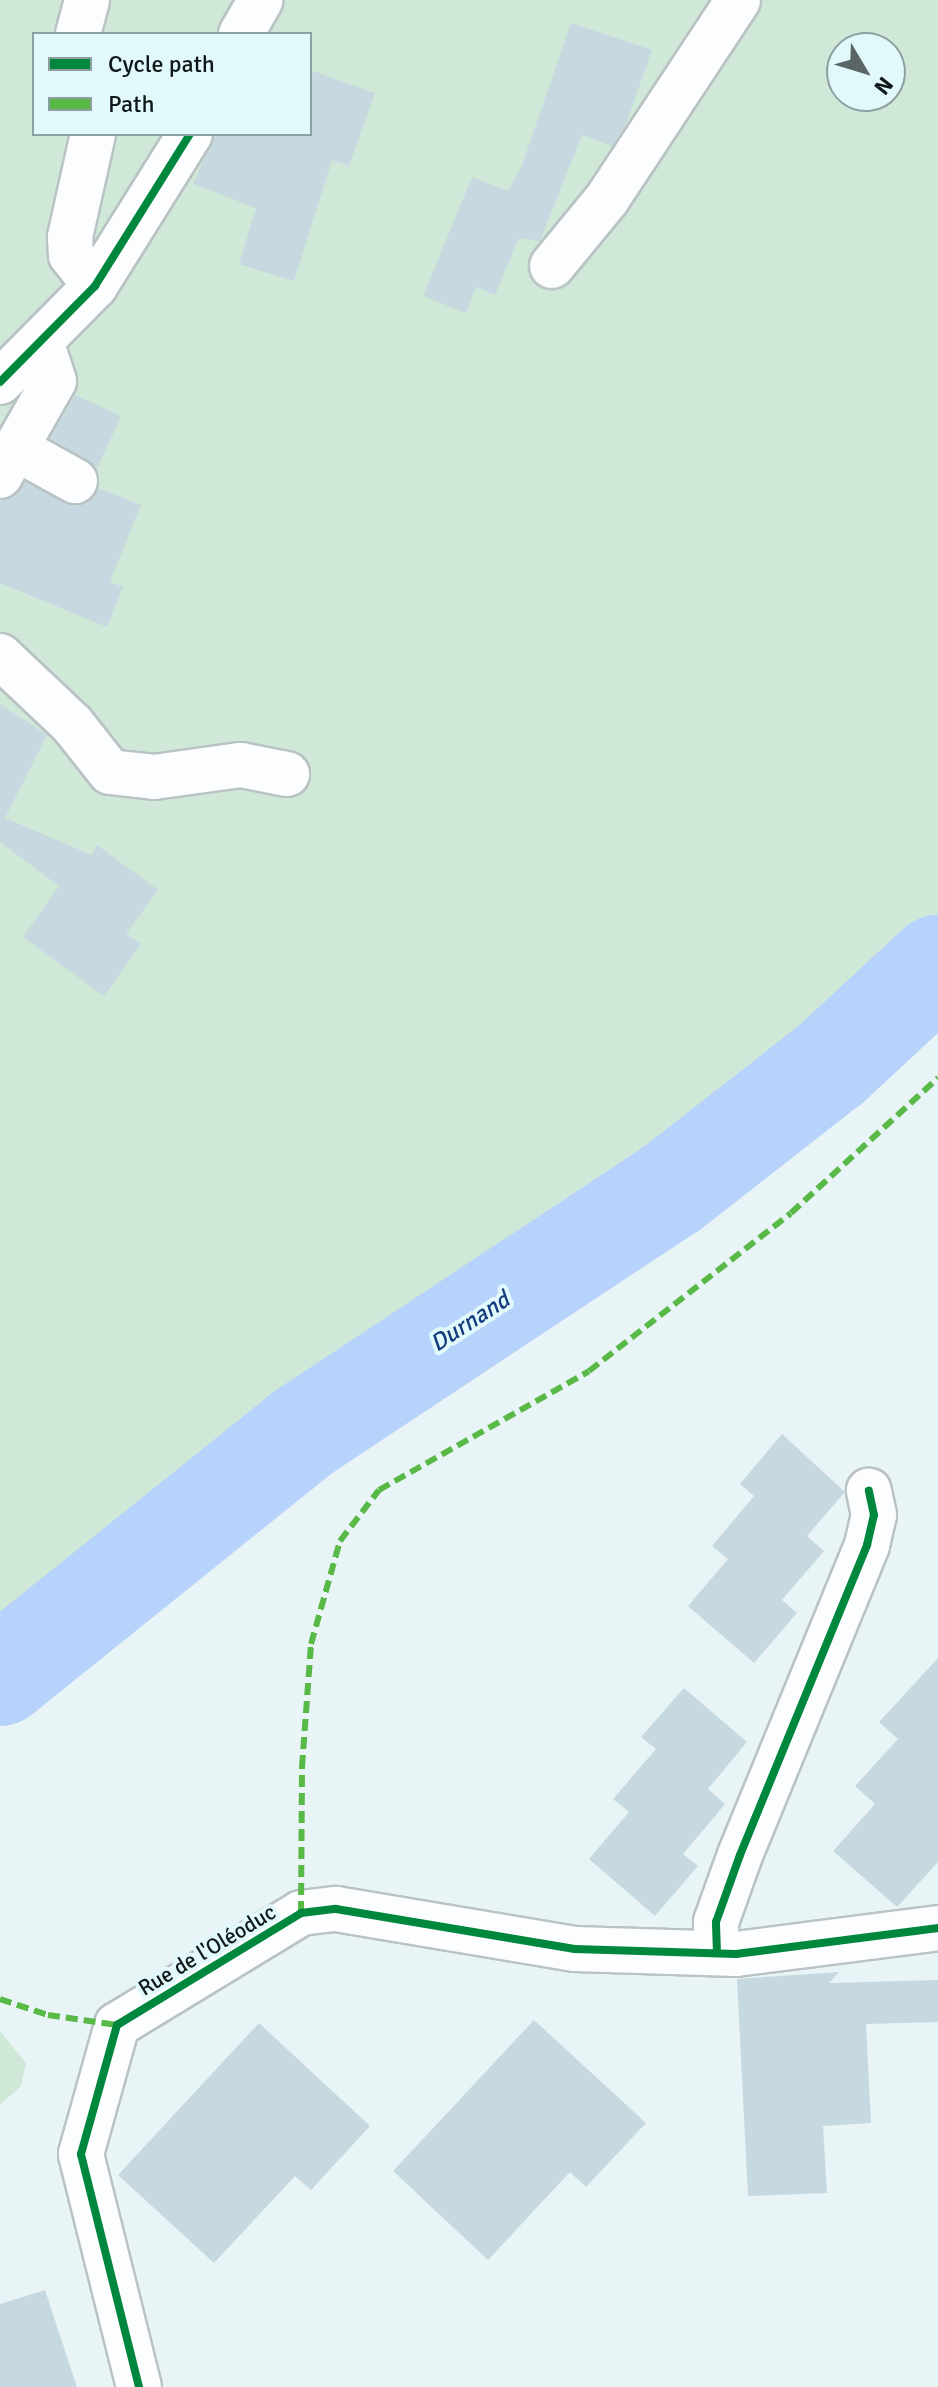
<!DOCTYPE html>
<meta charset="utf-8">
<style>
body{margin:0}
#map{position:relative;width:938px;height:2387px;overflow:hidden;background:#e8f4f5;font-family:Signika,sans-serif}
div>[style]{position:absolute}
[style*='--x']{left:calc(var(--x)*1px);top:calc(var(--y)*1px);width:calc(var(--w)*1px);rotate:calc(var(--a)*1deg)}
.green>*{inset:0;background:#d0e8d7}
.river>*{height:100px;margin:-50px;padding:0 50px;transform-origin:50px;border-radius:50px;background:#b7d2fb}
.building>*{inset:0;background:#c6d9e1}
.roads{filter:drop-shadow(2px 0 #b9c2c4) drop-shadow(-2px 0 #b9c2c4) drop-shadow(0 2px #b9c2c4) drop-shadow(0 -2px #b9c2c4)}
.minor>*{height:44px;margin:-22px;padding:0 22px;transform-origin:22px;border-radius:22px;background:#fcfdfe}
.quiet>*{height:6px;margin-top:-3px;transform-origin:0;background:repeating-linear-gradient(90deg,#58b947 0 12px,transparent 0 18px)}
.cycleway>*{height:8px;margin:-4px;padding:0 4px;transform-origin:4px;border-radius:4px;background:#00873e}
span{translate:-50% -50%;white-space:nowrap;text-align:center;line-height:1.15;-webkit-text-stroke:8px #e2f9fb;paint-order:stroke}
.street-label{font-size:22px;color:#101819}
.water-label{font-size:24px;color:#153c7d;font-style:italic}
.legend{position:absolute;left:32px;top:32px;width:280px;height:104px;box-sizing:border-box;background:#e2f9fb;border:2px solid #8e9fa1;margin:0;padding:10px 14px;list-style:none;font-size:24px;color:#101819}
.legend li{display:flex;align-items:center;gap:16px;height:40px}
.legend b{width:40px;border:2px solid #8e9fa1}
.north{position:absolute;left:826px;top:32px;width:80px;height:80px;box-sizing:border-box;background:#e2f9fb;border:2px solid #8e9fa1;border-radius:50%;rotate:128deg;font-size:22px;font-weight:700;line-height:32px;text-align:center;color:#101819}
.north::after{content:'';display:block;margin:auto;width:28px;height:36px;background:#5c6566;clip-path:polygon(50% 0,100% 100%,50% 72%,0 100%)}
</style>
<div id="map">
<div class="green">
<i style="clip-path:polygon(evenodd,0 0,938px 0,938px 958px,868px 1043px,476px 1356px,322px 1410px,0 1693px,0 0,34px 34px,310px 34px,310px 134px,34px 134px,34px 34px,0 0,842px 48px,890px 48px,890px 96px,842px 96px,842px 48px)"></i>
<i style="clip-path:polygon(0 2031px,26px 2063px,21px 2086px,0 2105px)"></i>
</div>
<div class="river">
<i style="--x:0;--y:1676;--w:391;--a:-38.8"></i>
<i style="--x:305;--y:1431;--w:439;--a:-33.5"></i>
<i style="--x:671;--y:1189;--w:203;--a:-38"></i>
<i style="--x:831;--y:1064;--w:146;--a:-42.8"></i>
</div>
<div class="building">
<i style="clip-path:polygon(571px 23px,652px 50px,626px 124px,612px 146px,582px 135px,540px 241px,519px 238px,495px 295px,476px 287px,466px 313px,423px 296px,472px 177px,508px 191px,521px 168px)"></i>
<i style="clip-path:polygon(310px 70px,375px 93px,349px 166px,332px 160px,294px 281px,239px 264px,256px 208px,193px 184px,215px 134px,310px 134px)"></i>
<i style="clip-path:polygon(75px 395px,121px 416px,97px 469px,50px 439px)"></i>
<i style="clip-path:polygon(25px 482px,75px 506px,88px 502px,98px 488px,141px 505px,110px 582px,123px 587px,107px 627px,0 583px,0 501px,13px 497px)"></i>
<i style="clip-path:polygon(0 704px,47px 735px,5px 818px,92px 855px,97px 845px,158px 890px,126px 934px,141px 944px,104px 996px,23px 937px,59px 886px,0 842px)"></i>
<i style="clip-path:polygon(782px 1434px,845px 1492px,807px 1536px,824px 1551px,782px 1600px,797px 1613px,754px 1663px,688px 1606px,728px 1559px,712px 1546px,754px 1496px,740px 1484px)"></i>
<i style="clip-path:polygon(938px 1658px,938px 1862px,897px 1907px,833px 1851px,875px 1804px,855px 1786px,898px 1739px,879px 1722px)"></i>
<i style="clip-path:polygon(684px 1688px,747px 1742px,708px 1789px,725px 1804px,683px 1854px,698px 1866px,655px 1916px,589px 1859px,629px 1812px,613px 1799px,656px 1749px,641px 1737px)"></i>
<i style="clip-path:polygon(839px 1972px,829px 1983px,938px 1980px,938px 2022px,866px 2024px,871px 2123px,823px 2126px,827px 2193px,748px 2196px,737px 1979px)"></i>
<i style="clip-path:polygon(534px 2020px,646px 2123px,586px 2187px,570px 2172px,488px 2260px,393px 2171px)"></i>
<i style="clip-path:polygon(259px 2023px,370px 2126px,311px 2190px,295px 2176px,214px 2263px,118px 2175px)"></i>
<i style="clip-path:polygon(45px 2290px,77px 2387px,0 2387px,0 2304px)"></i>
</div>
<div class="roads">
<div class="minor">
<i style="--x:78;--y:34;--w:35;--a:-75"></i>
<i style="--x:241;--y:34;--w:39;--a:-60"></i>
<i style="--x:93;--y:134;--w:106;--a:102.6"></i>
<i style="--x:70;--y:237;--w:18;--a:87"></i>
<i style="--x:71;--y:255;--w:39;--a:52"></i>
<i style="--x:552;--y:266;--w:87;--a:-50.6"></i>
<i style="--x:607;--y:199;--w:238;--a:-56.6"></i>
<i style="--x:0;--y:382;--w:135;--a:-45.3"></i>
<i style="--x:95;--y:286;--w:179;--a:-58"></i>
<i style="--x:19;--y:450;--w:64;--a:29"></i>
<i style="--x:0;--y:476;--w:109;--a:-60.4"></i>
<i style="--x:54;--y:381;--w:40;--a:-108"></i>
<i style="--x:0;--y:656;--w:99;--a:43.4"></i>
<i style="--x:72;--y:724;--w:61;--a:51.6"></i>
<i style="--x:110;--y:772;--w:44;--a:6.5"></i>
<i style="--x:154;--y:777;--w:88;--a:-7.9"></i>
<i style="--x:241;--y:765;--w:47;--a:11.1"></i>
<i style="--x:717;--y:1953;--w:31;--a:-92"></i>
<i style="--x:716;--y:1922;--w:71;--a:-70.3"></i>
<i style="--x:740;--y:1855;--w:335;--a:-67.7"></i>
<i style="--x:867;--y:1545;--w:31;--a:-77"></i>
<i style="--x:874;--y:1515;--w:25;--a:-102"></i>
<i style="--x:139;--y:2387;--w:240;--a:-104"></i>
<i style="--x:81;--y:2154;--w:134;--a:-74.4"></i>
<i style="--x:117;--y:2025;--w:215;--a:-31.3"></i>
<i style="--x:301;--y:1913;--w:35;--a:-7"></i>
<i style="--x:336;--y:1909;--w:242;--a:9.5"></i>
<i style="--x:575;--y:1949;--w:161;--a:1.8"></i>
<i style="--x:736;--y:1954;--w:204;--a:-7.3"></i>
</div>
</div>
<div class="quiet">
<i style="--x:301;--y:1913;--w:146;--a:-89.6"></i>
<i style="--x:302;--y:1767;--w:123;--a:-85.8"></i>
<i style="--x:311;--y:1644;--w:107;--a:-74.3"></i>
<i style="--x:340;--y:1541;--w:64;--a:-52.6"></i>
<i style="--x:379;--y:1490;--w:241;--a:-29.5"></i>
<i style="--x:589;--y:1371;--w:256;--a:-38"></i>
<i style="--x:791;--y:1213;--w:200;--a:-42.6"></i>
<i style="--x:0;--y:1999;--w:51;--a:18.4"></i>
<i style="--x:48;--y:2015;--w:70;--a:8.2"></i>
</div>
<div class="cycleway">
<i style="--x:0;--y:382;--w:135;--a:-45.3"></i>
<i style="--x:95;--y:286;--w:179;--a:-58"></i>
<i style="--x:717;--y:1953;--w:31;--a:-92"></i>
<i style="--x:716;--y:1922;--w:71;--a:-70.3"></i>
<i style="--x:740;--y:1855;--w:335;--a:-67.7"></i>
<i style="--x:867;--y:1545;--w:31;--a:-77"></i>
<i style="--x:874;--y:1515;--w:25;--a:-102"></i>
<i style="--x:139;--y:2387;--w:240;--a:-104"></i>
<i style="--x:81;--y:2154;--w:134;--a:-74.4"></i>
<i style="--x:117;--y:2025;--w:215;--a:-31.3"></i>
<i style="--x:301;--y:1913;--w:35;--a:-7"></i>
<i style="--x:336;--y:1909;--w:242;--a:9.5"></i>
<i style="--x:575;--y:1949;--w:161;--a:1.8"></i>
<i style="--x:736;--y:1954;--w:204;--a:-7.3"></i>
</div>
<div class="street-label">
<span style="left:207px;top:1950px;rotate:-31deg">Rue de l'Oléoduc</span>
</div>
<div class="water-label">
<span style="left:470px;top:1322px;rotate:-33deg">Durnand</span>
</div>
<ul class="legend">
<li><b style="height:10px;background:#00873e"></b>Cycle path</li>
<li><b style="height:10px;background:#58b947"></b>Path</li>
</ul>
<div class="north">N</div>
</div>
